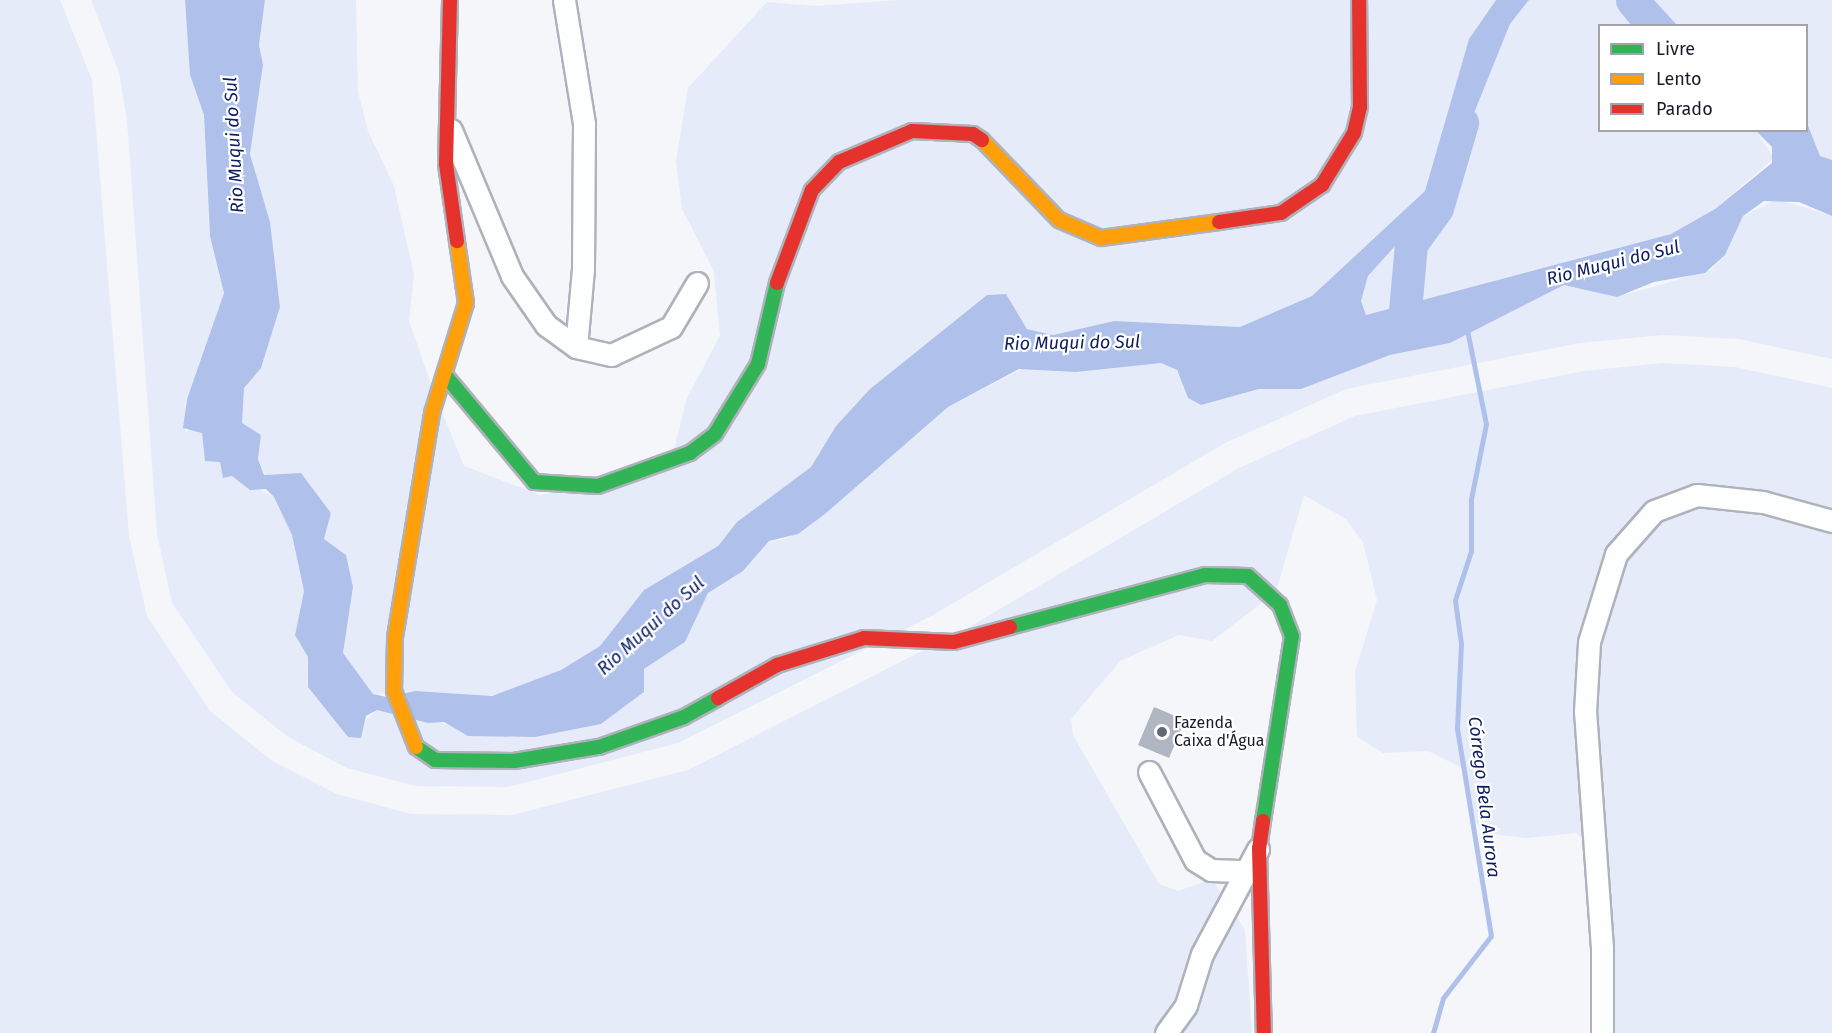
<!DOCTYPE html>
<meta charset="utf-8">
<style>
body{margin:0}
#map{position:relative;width:1832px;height:1033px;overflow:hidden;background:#f4f6fa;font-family:"Fira Sans",sans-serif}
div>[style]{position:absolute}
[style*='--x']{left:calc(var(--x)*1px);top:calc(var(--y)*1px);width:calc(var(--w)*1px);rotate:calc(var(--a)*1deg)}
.green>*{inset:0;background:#e5ebf9}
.water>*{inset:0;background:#afc1eb}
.stream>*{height:5px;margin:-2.5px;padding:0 2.5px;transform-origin:2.5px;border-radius:2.5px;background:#afc1eb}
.river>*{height:33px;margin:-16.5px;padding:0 16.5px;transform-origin:16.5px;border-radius:16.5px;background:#afc1eb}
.building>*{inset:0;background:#afb5c1}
.roads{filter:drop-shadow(2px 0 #afb2ba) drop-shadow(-2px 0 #afb2ba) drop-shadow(0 2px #afb2ba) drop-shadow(0 -2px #afb2ba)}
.street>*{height:21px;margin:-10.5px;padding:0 10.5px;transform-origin:10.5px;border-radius:10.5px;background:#fdfefe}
.fast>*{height:14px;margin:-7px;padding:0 7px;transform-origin:7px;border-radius:7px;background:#30b455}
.slow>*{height:14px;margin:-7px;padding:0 7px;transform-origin:7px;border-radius:7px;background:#ff9f0a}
.jam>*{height:14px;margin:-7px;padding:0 7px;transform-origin:7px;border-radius:7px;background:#e5322d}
.dots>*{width:16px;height:16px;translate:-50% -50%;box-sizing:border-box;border:3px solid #fff;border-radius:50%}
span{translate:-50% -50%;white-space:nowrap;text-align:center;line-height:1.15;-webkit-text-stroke:4.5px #fff;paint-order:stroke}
.poi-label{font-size:16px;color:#171c28}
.left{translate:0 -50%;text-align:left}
.water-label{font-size:18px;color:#0e2063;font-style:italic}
.legend{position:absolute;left:1598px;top:24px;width:210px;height:108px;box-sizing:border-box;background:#fff;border:2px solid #a2a4a9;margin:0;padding:8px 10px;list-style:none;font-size:18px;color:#171c28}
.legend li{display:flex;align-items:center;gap:12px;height:30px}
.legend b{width:30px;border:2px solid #a2a4a9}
</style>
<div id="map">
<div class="green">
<i style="clip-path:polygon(0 0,60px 0,92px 80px,129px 536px,147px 616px,210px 711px,272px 761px,337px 794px,411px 814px,512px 815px,688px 770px,971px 626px,1239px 468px,1355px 416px,1584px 371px,1663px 363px,1735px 367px,1832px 388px,1832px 1033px,1614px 1033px,1595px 903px,1597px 851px,1576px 833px,1527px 838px,1485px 833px,1472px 818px,1462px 768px,1428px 751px,1383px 753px,1357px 737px,1355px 672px,1377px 600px,1363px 542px,1346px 519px,1304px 495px,1276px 592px,1212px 641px,1179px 635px,1120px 661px,1071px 719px,1073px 735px,1159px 884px,1178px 891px,1212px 879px,1245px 930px,1252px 1033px,0 1033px)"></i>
<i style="clip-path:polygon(91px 0,185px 0,190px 75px,204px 115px,209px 227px,224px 293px,185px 404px,185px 432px,195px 427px,202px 433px,205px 459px,220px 462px,224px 478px,232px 476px,274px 497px,292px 535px,304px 591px,295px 635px,308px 657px,307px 685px,348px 737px,377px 710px,513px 737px,601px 724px,644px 692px,644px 669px,685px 642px,708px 593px,743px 571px,769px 541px,786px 539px,825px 514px,948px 407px,1024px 368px,1161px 363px,1176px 370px,1188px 398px,1201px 405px,1259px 389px,1301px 389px,1390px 355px,1450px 343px,1564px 285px,1628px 294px,1711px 270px,1725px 255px,1743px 216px,1777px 199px,1832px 216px,1832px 359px,1739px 339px,1663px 335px,1580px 343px,1346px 389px,1225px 443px,933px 615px,678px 743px,508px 787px,416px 786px,347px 768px,288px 737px,232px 692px,172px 603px,157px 534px,127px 120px,119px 72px)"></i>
<i style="clip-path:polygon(265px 0,356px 0,358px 92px,368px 131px,394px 186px,414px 275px,409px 321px,435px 395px,464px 466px,540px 495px,670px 466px,687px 398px,720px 336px,714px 271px,682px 209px,676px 161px,688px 88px,767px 2px,814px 6px,900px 0,1496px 0,1469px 39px,1425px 191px,1325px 289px,1264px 321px,1240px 327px,1114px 321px,1053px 335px,1027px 329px,1006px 294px,987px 295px,870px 389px,811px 467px,737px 522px,718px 546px,644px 590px,600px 646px,561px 670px,501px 694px,474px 697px,415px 691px,373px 694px,343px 653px,353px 587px,346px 555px,324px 539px,331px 513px,301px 473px,265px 475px,258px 459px,261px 435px,241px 423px,244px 388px,261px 368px,280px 303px,268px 215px,250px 154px,263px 65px,259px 45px)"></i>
<i style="clip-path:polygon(1529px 0,1644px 0,1664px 25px,1600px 26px,1600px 130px,1756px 131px,1774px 158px,1715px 209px,1671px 234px,1366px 315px,1361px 301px,1368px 276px,1444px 188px,1510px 24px)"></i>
<i style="clip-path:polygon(1654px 0,1832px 0,1832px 160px,1820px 157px,1807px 123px,1806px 26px,1677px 25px)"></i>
</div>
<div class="water">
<i style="clip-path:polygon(185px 0,265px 0,259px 45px,263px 65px,250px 154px,270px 222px,280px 307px,261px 368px,244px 388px,242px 423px,261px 435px,258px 459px,264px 475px,301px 473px,331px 513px,324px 539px,346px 555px,353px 587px,343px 653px,373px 694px,387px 697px,415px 691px,492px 696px,561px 670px,600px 646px,644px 590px,718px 546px,737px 522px,811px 467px,836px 426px,870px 389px,987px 295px,1006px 294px,1027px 329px,1053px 335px,1114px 321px,1240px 327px,1312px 296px,1425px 191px,1469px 39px,1496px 0,1529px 0,1510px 24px,1441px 195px,1368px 276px,1361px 301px,1366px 315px,1671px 234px,1715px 209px,1772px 163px,1772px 147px,1756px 131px,1806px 130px,1807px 123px,1820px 156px,1832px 160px,1832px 216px,1799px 202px,1764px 201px,1743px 216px,1725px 255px,1705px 273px,1654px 282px,1617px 297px,1564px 285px,1450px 343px,1390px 355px,1301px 389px,1259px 389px,1201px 405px,1188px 398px,1177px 370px,1161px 363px,1076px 372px,1019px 369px,948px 407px,825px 514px,798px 534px,769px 541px,743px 571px,708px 593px,685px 642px,644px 669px,644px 692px,601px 724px,535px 737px,468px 736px,444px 722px,428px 723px,377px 710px,366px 716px,361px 738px,348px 737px,308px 687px,308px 657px,295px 635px,304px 591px,292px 535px,274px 497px,266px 489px,250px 490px,232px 476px,223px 478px,220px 462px,205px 461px,202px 433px,183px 428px,187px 399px,224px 293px,210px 236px,204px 115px,190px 75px)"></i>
<i style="clip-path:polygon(1644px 0,1654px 0,1677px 25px,1664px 25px)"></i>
</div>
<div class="stream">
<i style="--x:1433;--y:1033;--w:36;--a:-74"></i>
<i style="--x:1443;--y:998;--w:78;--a:-52.3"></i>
<i style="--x:1491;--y:936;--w:211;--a:-99.3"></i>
<i style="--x:1457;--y:728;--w:84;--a:-87.3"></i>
<i style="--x:1461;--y:644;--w:44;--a:-97.8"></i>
<i style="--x:1455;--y:600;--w:52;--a:-71.9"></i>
<i style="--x:1471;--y:551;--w:52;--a:-90"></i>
<i style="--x:1471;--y:499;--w:76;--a:-78.7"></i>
<i style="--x:1486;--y:424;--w:96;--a:-101.4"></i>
</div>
<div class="river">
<i style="--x:1632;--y:0;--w:33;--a:51"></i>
<i style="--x:1405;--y:311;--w:67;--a:-84.9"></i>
<i style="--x:1411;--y:244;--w:44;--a:-54.2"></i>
<i style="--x:1437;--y:208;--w:89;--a:-73.6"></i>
</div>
<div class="building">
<i style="clip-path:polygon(1154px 707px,1185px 720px,1169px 758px,1138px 745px)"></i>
</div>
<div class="roads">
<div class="street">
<i style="--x:564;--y:0;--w:126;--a:80.8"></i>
<i style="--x:584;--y:124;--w:145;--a:90.4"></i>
<i style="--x:583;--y:269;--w:78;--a:95.1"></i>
<i style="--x:451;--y:130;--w:158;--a:67.3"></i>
<i style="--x:512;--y:276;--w:60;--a:55.2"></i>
<i style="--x:546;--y:325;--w:37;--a:36"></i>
<i style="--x:576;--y:347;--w:36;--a:13"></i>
<i style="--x:611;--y:355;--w:66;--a:-25"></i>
<i style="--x:671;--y:327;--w:51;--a:-59.4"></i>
<i style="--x:1149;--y:772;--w:99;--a:62.4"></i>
<i style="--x:1195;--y:860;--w:19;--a:32"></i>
<i style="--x:1211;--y:870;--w:36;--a:2"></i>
<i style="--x:1166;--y:1033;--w:34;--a:-54"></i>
<i style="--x:1186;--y:1005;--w:53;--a:-72.6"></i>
<i style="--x:1202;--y:954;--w:119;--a:-61.9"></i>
<i style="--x:1602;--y:1033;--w:85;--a:-90"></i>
<i style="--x:1602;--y:948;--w:237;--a:-94.1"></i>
<i style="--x:1585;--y:712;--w:70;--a:-86.7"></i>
<i style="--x:1589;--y:642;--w:92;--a:-72.9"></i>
<i style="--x:1616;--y:554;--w:57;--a:-48.5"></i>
<i style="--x:1654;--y:511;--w:46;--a:-20.4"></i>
<i style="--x:1697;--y:495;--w:66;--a:6.1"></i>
<i style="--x:1763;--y:502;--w:72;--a:15.4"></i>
</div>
<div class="fast">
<i style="--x:445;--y:375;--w:139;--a:50.2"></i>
<i style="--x:534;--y:482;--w:64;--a:3.6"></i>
<i style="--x:598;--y:486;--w:98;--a:-19.7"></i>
<i style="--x:690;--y:453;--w:31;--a:-37"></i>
<i style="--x:715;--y:434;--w:82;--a:-58.4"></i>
<i style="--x:758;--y:364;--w:83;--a:-76.8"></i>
<i style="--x:1010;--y:627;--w:202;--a:-14.9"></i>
<i style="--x:1205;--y:575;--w:43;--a:1.3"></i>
<i style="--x:1248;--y:576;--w:43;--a:42.2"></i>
<i style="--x:1280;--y:605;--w:33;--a:69"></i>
<i style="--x:1292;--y:636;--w:187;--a:98.9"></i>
<i style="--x:416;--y:747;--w:23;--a:34"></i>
<i style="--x:435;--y:760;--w:79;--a:0.7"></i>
<i style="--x:514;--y:761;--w:86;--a:-9.4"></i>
<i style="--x:599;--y:747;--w:90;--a:-19.4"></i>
<i style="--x:684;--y:717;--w:39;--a:-29"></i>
</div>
<div class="slow">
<i style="--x:982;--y:140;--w:111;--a:46.1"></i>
<i style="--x:1059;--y:220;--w:46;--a:23.2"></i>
<i style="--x:1101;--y:238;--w:119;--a:-7.7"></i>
<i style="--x:416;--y:747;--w:60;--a:-111.4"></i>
<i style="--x:394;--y:691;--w:54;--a:-88.9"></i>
<i style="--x:395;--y:637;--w:227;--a:-80.6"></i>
<i style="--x:432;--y:413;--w:115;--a:-72.8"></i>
<i style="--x:466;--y:303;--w:63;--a:-98.3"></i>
</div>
<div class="jam">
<i style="--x:450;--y:0;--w:164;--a:91.4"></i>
<i style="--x:446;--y:164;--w:78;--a:81.9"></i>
<i style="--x:1219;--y:222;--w:63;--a:-8.3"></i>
<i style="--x:1281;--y:213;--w:50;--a:-34.3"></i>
<i style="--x:1322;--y:185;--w:61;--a:-58.4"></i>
<i style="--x:1354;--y:133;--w:27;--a:-77"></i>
<i style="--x:1360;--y:107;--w:107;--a:-90.5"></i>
<i style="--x:777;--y:283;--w:99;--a:-69.4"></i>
<i style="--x:812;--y:190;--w:39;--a:-46"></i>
<i style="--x:839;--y:162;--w:79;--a:-23"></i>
<i style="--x:912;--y:131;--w:61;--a:2.8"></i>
<i style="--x:973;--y:134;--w:11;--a:34"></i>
<i style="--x:718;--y:698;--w:68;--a:-29.2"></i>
<i style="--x:777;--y:665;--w:91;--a:-17.2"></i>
<i style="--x:864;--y:638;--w:90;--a:2.5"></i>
<i style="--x:954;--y:642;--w:58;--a:-15"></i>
<i style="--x:1263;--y:821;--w:27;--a:98"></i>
<i style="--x:1259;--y:848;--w:185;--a:88.5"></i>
</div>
</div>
<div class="dots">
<i style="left:1162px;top:732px;background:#646872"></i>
</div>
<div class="poi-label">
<span class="left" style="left:1174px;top:732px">Fazenda<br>Caixa d'Água</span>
</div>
<div class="water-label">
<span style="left:234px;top:145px;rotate:-93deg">Rio Muqui do Sul</span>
<span style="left:1613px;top:263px;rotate:-14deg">Rio Muqui do Sul</span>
<span style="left:1072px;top:343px;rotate:-1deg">Rio Muqui do Sul</span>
<span style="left:651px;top:626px;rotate:-42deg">Rio Muqui do Sul</span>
<span style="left:1484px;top:797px;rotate:83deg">Córrego Bela Aurora</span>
</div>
<ul class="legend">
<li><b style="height:8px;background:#30b455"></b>Livre</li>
<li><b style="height:8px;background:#ff9f0a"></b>Lento</li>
<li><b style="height:8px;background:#e5322d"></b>Parado</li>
</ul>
</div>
